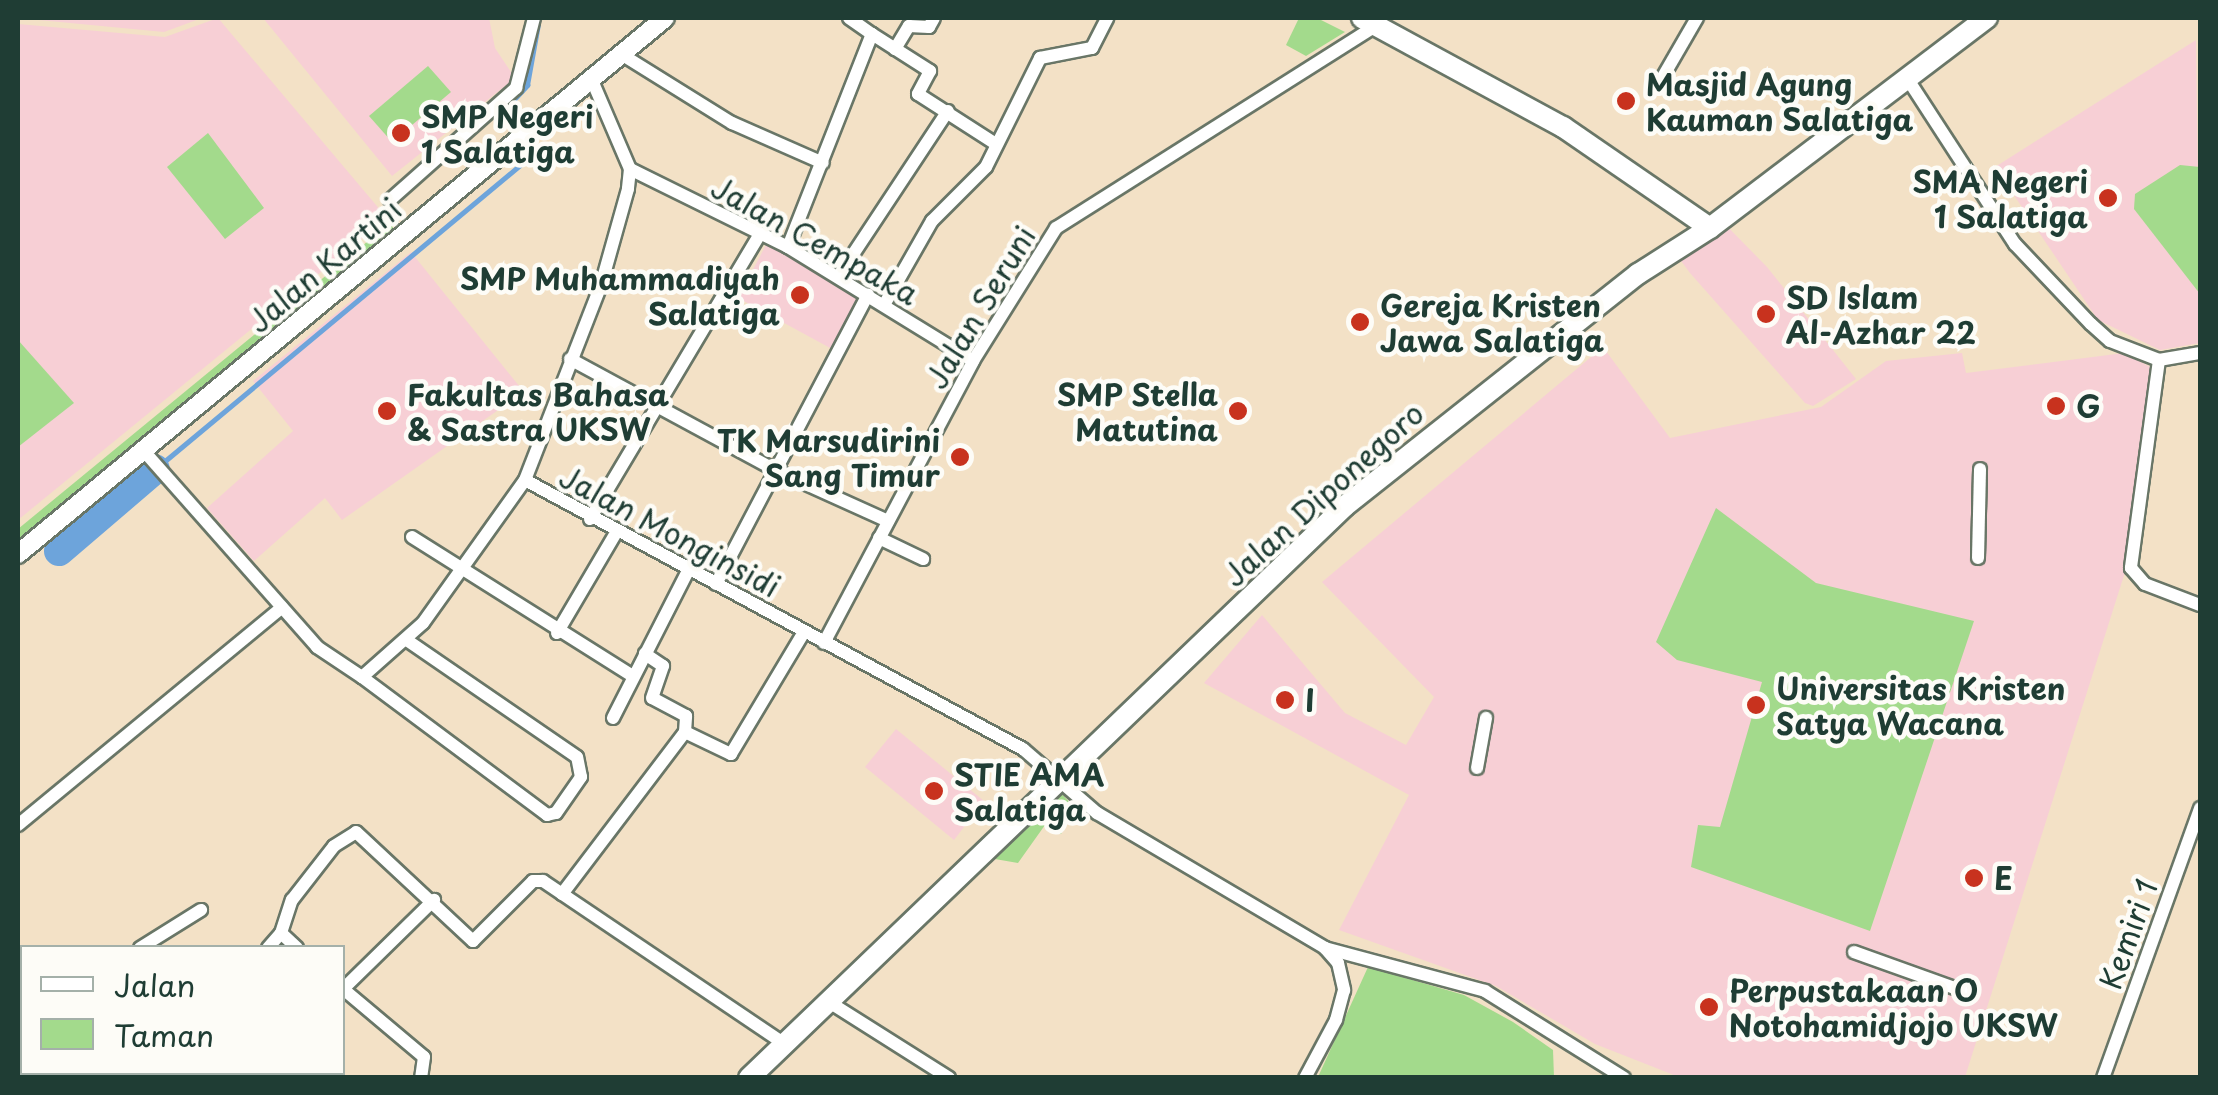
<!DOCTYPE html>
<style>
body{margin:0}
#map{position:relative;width:2218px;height:1095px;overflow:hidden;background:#f3e1c6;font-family:"Playpen Sans",sans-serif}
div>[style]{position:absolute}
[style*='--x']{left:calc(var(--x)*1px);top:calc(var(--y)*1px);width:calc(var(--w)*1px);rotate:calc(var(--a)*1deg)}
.built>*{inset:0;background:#f7cfd5}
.green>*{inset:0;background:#a3da8c}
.stream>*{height:5px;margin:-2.5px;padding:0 2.5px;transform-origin:2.5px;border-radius:2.5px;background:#6da4db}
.river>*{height:30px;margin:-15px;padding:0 15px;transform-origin:15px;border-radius:15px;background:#6da4db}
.roads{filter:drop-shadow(2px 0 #697667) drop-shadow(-2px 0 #697667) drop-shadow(0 2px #697667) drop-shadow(0 -2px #697667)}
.minor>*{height:12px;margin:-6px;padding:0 6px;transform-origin:6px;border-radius:6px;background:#fff}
.secondary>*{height:18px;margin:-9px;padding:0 9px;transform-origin:9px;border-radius:9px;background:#fff}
.primary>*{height:20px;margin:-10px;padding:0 10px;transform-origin:10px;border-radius:10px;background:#fff}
.dots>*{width:28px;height:28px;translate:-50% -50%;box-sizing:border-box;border:5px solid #fdfcf7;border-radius:50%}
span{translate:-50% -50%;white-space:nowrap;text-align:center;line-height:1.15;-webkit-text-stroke:9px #fdfcf7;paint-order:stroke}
.poi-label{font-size:30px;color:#1f3d34;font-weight:700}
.left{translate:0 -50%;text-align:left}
.right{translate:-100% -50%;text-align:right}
.street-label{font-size:30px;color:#1f3d34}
.frame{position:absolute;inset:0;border:20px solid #1f3d34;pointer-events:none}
.legend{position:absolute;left:20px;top:945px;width:325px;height:130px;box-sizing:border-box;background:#fdfcf7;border:2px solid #a4b0a9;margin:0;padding:12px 18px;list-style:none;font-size:30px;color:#1f3d34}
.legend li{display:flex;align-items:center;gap:20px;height:50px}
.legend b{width:50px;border:2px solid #a4b0a9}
</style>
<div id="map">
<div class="built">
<i style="clip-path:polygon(18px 18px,202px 18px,164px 32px)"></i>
<i style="clip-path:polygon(218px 18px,387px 218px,18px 520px,18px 24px,165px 37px)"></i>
<i style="clip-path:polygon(263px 18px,489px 18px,495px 48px,515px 78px,392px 176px)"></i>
<i style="clip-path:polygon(2196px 40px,2200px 343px,2160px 350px,2098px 320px,1995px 167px)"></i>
<i style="clip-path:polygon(1718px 217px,1767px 267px,1856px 379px,1813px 406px,1805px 403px,1690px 273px,1673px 250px)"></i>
<i style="clip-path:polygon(768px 241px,862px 293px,832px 349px,738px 298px)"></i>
<i style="clip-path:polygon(411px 252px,524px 392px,342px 520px,325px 498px,254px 561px,207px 508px,293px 431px,253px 381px)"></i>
<i style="clip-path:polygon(1603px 347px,1670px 438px,1821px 407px,1886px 361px,1962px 353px,1966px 373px,2124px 353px,2152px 368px,2126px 569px,1965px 1077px,1679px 1077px,1595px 1044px,1496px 986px,1339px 930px,1409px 795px,1204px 683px,1262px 615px,1345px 713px,1406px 745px,1434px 697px,1322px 582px)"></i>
<i style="clip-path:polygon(896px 729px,984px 801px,954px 840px,865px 767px)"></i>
</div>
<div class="green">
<i style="clip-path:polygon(1299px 18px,1317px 18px,1345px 32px,1306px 56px,1286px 45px)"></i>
<i style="clip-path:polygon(428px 66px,451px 92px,392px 142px,369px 116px)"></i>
<i style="clip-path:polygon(208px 133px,264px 208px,225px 239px,167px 167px)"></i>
<i style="clip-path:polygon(2180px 165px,2200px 167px,2200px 294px,2134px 209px,2135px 194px)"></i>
<i style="clip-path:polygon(390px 223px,396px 232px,18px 547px,18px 529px)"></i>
<i style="clip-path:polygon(18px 340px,74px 403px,18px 447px)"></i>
<i style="clip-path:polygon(1716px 508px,1816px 583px,1974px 621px,1870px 931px,1691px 867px,1698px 825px,1720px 827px,1762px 682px,1677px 660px,1656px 642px)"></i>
<i style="clip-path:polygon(1058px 790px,1076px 809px,1061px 834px,1045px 825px,1018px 863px,989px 858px)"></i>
<i style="clip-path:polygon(1368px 967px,1464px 995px,1513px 1022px,1553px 1050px,1554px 1077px,1318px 1077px)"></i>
</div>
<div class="stream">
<i style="--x:519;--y:133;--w:28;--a:-120"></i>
<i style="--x:505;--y:109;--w:33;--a:-47"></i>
<i style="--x:527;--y:85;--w:62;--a:-79.8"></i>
<i style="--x:160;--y:465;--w:479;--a:-39.8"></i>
<i style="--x:528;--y:158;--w:16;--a:-101"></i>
</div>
<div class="river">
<i style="--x:59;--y:551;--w:126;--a:-40.5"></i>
</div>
<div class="roads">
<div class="minor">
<i style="--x:849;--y:18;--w:28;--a:35"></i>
<i style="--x:895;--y:49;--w:27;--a:-59"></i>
<i style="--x:909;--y:26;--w:20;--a:3"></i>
<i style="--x:929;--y:27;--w:10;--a:-61"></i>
<i style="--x:621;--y:54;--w:131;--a:31.9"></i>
<i style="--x:732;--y:123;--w:99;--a:23.7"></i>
<i style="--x:591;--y:78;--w:99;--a:66.8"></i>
<i style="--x:630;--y:169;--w:20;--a:96"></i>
<i style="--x:628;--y:189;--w:100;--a:105.7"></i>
<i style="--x:601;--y:285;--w:209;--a:111.3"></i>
<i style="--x:525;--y:480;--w:566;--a:28.38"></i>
<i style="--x:1023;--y:749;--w:98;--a:40.9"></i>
<i style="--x:1097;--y:813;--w:265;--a:30.6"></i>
<i style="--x:1325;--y:948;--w:20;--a:49"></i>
<i style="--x:1338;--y:963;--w:28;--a:77"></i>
<i style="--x:1344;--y:990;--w:31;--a:105"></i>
<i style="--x:1336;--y:1020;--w:66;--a:118.1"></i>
<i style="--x:1907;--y:78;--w:198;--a:57"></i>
<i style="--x:2015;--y:244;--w:110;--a:46.5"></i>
<i style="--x:2091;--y:324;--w:25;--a:42"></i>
<i style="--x:2110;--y:341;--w:53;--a:21.2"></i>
<i style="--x:2159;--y:360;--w:42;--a:-9.7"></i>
<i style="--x:1657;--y:87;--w:80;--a:-59.9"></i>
<i style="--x:630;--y:169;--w:176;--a:26.3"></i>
<i style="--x:788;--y:247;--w:217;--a:31.6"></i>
<i style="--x:390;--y:200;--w:169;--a:-41.6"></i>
<i style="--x:516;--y:88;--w:72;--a:-75.6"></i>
<i style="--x:788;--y:247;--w:229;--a:-68.5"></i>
<i style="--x:872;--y:34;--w:69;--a:32.5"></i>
<i style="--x:930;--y:71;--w:26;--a:118"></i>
<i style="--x:918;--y:94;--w:93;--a:32.7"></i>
<i style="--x:838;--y:277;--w:199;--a:-56.5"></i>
<i style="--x:884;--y:305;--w:97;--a:-60.3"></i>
<i style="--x:932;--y:221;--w:76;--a:-45"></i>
<i style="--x:986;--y:167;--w:122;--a:-63.6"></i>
<i style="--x:1040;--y:58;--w:53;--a:-10.9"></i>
<i style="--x:1092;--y:48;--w:34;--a:-63"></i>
<i style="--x:570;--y:359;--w:233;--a:28.4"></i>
<i style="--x:775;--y:470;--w:124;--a:24.3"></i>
<i style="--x:2159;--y:360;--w:210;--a:97.7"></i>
<i style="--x:2131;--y:568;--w:21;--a:49"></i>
<i style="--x:2145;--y:584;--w:59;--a:20.9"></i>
<i style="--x:143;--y:450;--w:263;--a:48.5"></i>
<i style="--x:317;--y:647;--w:54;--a:33.7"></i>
<i style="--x:362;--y:677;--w:81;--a:-41.5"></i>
<i style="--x:423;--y:623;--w:176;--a:-54.5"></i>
<i style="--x:590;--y:519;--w:332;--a:-59.2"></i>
<i style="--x:412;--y:537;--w:261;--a:32.2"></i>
<i style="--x:879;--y:538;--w:49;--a:25.5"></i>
<i style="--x:1978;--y:558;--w:89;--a:-88.7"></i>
<i style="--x:716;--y:584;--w:327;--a:-62.3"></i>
<i style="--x:557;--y:633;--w:118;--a:-59.5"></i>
<i style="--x:824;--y:643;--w:319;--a:-62.1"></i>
<i style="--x:973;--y:361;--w:157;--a:-58"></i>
<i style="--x:1056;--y:228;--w:382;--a:-32.3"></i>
<i style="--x:362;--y:677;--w:231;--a:36.7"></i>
<i style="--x:547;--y:815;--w:9;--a:-13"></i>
<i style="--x:556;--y:813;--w:44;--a:-55.2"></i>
<i style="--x:581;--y:777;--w:20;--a:-101"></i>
<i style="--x:577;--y:757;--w:206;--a:-145.5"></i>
<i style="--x:613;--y:718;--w:167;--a:-63"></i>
<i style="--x:685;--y:732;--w:51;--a:25.6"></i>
<i style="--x:731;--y:754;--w:142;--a:-59.1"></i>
<i style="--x:1477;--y:768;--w:51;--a:-79.8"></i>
<i style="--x:18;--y:825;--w:342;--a:-39.5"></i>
<i style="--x:562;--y:894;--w:203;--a:-52.8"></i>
<i style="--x:685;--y:732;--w:16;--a:-86"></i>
<i style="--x:686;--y:716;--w:38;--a:-152"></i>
<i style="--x:652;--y:698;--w:34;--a:-71"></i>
<i style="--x:663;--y:666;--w:22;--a:-146"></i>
<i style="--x:281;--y:933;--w:22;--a:43"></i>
<i style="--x:140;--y:948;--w:72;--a:-31.9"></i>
<i style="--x:268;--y:948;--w:20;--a:-49"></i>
<i style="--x:281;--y:933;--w:35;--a:-72"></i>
<i style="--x:292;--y:900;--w:68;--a:-52.1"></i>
<i style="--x:334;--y:846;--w:26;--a:-32"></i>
<i style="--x:356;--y:832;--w:160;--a:43"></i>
<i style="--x:473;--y:941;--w:85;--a:-45"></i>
<i style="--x:533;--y:881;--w:10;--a:0"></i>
<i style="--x:543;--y:881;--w:290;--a:34"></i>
<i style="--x:1325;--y:948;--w:166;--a:15"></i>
<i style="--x:1485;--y:991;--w:164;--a:32"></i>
<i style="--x:1854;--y:952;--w:116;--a:19.7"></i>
<i style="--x:342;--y:988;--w:107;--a:40.1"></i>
<i style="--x:424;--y:1057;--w:21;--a:98"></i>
<i style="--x:342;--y:990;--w:129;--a:-44.4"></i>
<i style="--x:829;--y:1002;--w:142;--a:32.3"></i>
<i style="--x:18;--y:1046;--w:7;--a:-56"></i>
<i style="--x:321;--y:1072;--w:8;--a:45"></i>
<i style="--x:148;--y:1078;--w:8;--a:-50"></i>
<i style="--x:267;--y:1078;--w:7;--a:-56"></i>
<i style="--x:2103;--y:1078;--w:287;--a:-70.2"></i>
</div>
<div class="secondary">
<i style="--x:18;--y:554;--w:840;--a:-39.64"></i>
</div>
<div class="primary">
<i style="--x:1362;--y:18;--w:229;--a:28.5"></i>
<i style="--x:1563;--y:127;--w:178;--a:34.5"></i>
<i style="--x:749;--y:1078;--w:826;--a:-43.82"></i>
<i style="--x:1345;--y:506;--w:374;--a:-38.4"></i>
<i style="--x:1638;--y:274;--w:85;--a:-32.6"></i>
<i style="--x:1710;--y:228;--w:348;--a:-37.2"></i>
</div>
</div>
<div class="dots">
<i style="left:1626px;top:101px;background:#c8321e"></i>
<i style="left:401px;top:133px;background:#c8321e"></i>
<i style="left:2108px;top:198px;background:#c8321e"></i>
<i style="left:800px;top:295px;background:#c8321e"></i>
<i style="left:1766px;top:314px;background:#c8321e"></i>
<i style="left:1360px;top:322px;background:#c8321e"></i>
<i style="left:2056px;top:406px;background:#c8321e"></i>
<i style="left:387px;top:411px;background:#c8321e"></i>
<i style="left:1238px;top:411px;background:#c8321e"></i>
<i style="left:960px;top:457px;background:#c8321e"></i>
<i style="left:1285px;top:700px;background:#c8321e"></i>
<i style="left:1756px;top:705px;background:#c8321e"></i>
<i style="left:934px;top:791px;background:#c8321e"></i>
<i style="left:1974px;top:878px;background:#c8321e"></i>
<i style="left:1709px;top:1007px;background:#c8321e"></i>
</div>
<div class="poi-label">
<span class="left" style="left:1646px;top:101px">Masjid Agung<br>Kauman Salatiga</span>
<span class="left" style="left:421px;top:133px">SMP Negeri<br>1 Salatiga</span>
<span class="right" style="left:2088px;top:198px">SMA Negeri<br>1 Salatiga</span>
<span class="right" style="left:780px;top:295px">SMP Muhammadiyah<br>Salatiga</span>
<span class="left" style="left:1786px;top:314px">SD Islam<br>Al-Azhar 22</span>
<span class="left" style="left:1380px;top:322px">Gereja Kristen<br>Jawa Salatiga</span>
<span class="left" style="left:407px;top:411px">Fakultas Bahasa<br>&amp; Sastra UKSW</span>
<span class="right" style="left:1218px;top:411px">SMP Stella<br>Matutina</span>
<span class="left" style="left:2076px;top:406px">G</span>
<span class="right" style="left:940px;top:457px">TK Marsudirini<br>Sang Timur</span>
<span class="left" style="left:1776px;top:705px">Universitas Kristen<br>Satya Wacana</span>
<span class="left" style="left:1305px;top:700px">I</span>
<span class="left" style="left:954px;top:791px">STIE AMA<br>Salatiga</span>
<span class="left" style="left:1994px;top:878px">E</span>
<span class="left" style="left:1729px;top:1007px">Perpustakaan O<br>Notohamidjojo UKSW</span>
</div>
<div class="street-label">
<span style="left:815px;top:240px;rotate:29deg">Jalan Cempaka</span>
<span style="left:324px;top:265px;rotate:-40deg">Jalan Kartini</span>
<span style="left:980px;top:307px;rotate:-59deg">Jalan Seruni</span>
<span style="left:1323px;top:494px;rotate:-42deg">Jalan Diponegoro</span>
<span style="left:670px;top:531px;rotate:28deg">Jalan Monginsidi</span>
<span style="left:2128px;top:934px;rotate:-70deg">Kemiri 1</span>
</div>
<div class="frame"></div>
<ul class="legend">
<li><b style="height:12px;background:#fff"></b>Jalan</li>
<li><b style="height:28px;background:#a3da8c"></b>Taman</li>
</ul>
</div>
